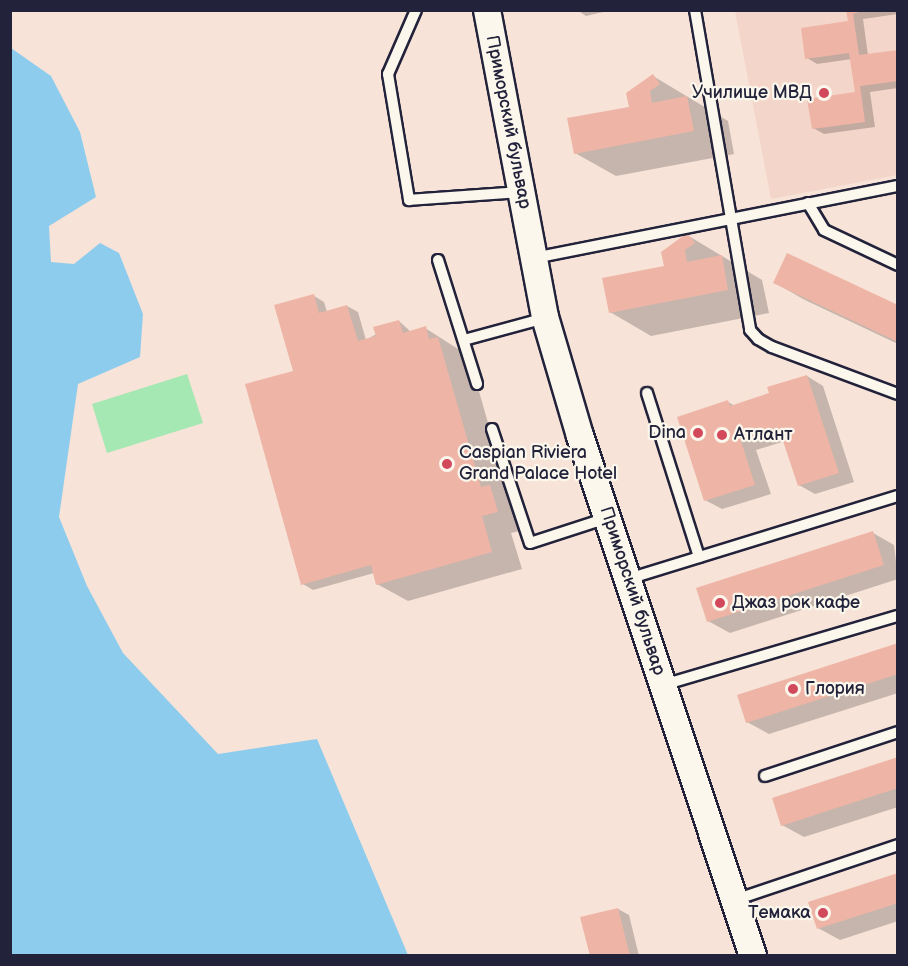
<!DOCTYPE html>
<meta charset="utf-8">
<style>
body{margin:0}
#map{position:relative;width:908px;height:966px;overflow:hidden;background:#f7e3d7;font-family:"Balsamiq Sans",sans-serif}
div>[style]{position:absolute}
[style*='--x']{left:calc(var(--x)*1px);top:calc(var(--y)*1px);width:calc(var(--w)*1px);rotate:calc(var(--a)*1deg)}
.built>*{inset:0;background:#f4d5c9}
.green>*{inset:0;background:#a5e8b3}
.water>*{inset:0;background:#8eccee}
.shadow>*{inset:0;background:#0003}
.building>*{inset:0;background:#eeb5a7}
.roads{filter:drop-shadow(2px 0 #22223b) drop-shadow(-2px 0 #22223b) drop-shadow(0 2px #22223b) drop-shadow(0 -2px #22223b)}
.service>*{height:10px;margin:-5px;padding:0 5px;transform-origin:5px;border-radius:5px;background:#fbf7ec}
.tertiary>*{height:26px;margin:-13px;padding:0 13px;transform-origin:13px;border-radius:13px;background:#fbf7ec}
.dots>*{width:16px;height:16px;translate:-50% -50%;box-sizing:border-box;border:3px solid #fbf7ec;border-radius:50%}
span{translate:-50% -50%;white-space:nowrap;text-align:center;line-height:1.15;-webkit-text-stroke:4.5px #fbf7ec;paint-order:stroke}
.poi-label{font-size:18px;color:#22223b}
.right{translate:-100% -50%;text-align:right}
.left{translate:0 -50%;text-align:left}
.street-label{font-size:18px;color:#22223b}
.frame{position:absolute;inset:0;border:12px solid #22223b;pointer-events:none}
</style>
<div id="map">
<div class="built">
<i style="clip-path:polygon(735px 11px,897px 11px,897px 175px,771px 199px)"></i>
</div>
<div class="green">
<i style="clip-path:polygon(187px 374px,203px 423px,107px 453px,92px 404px)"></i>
</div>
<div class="water">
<i style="clip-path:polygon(11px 48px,51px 76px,80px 132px,96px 197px,49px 226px,51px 262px,74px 264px,100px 243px,119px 253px,143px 314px,140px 357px,78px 384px,59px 517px,87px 586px,123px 653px,218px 754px,317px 739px,408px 955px,11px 955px)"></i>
</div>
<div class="shadow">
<i style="clip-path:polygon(577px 10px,612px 10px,586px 16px)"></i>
<i style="clip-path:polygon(848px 10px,898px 10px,898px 14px,863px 19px,868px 55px,898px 51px,898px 88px,870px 92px,875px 127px,824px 134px,813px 128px,856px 93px,852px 59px,817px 64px,807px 58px,850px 23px)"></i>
<i style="clip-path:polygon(653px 76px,728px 121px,734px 154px,616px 176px,575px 153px,631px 108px)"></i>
<i style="clip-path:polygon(687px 235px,762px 280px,769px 313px,651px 336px,610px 312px,666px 267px)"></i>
<i style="clip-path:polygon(775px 283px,898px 306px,898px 344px,805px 300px)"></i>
<i style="clip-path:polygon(314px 296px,324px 302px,327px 312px,347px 306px,358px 312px,366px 340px,399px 321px,411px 332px,425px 328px,469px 356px,509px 497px,521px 504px,528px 529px,511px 533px,522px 569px,408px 601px,377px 584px,374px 573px,313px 590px,303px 584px,295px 372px)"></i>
<i style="clip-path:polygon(807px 376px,823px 386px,854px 482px,815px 494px,799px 485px,785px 441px,756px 450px,771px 494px,722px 509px,705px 500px,728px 402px,735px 406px,771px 394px)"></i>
<i style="clip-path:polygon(873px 533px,894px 545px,898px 579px,730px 633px,708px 621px)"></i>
<i style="clip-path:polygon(898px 644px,898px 693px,769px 734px,747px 722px)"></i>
<i style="clip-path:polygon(898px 759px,898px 807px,804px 837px,782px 825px)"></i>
<i style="clip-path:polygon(898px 874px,898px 921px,840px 940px,818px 928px)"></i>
<i style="clip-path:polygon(618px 909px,629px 915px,639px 956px,591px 956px)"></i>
</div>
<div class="building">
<i style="clip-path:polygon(846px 10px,865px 10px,853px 14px,859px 55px,898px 50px,898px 81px,860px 86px,865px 122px,812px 129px,807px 99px,855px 92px,849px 53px,805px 59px,801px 28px,848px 21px)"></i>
<i style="clip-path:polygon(653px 74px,660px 84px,650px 91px,652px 103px,687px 96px,694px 131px,574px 154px,567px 118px,629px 107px,626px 93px)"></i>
<i style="clip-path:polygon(687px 233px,695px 243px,685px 250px,687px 262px,722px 255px,728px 290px,609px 313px,602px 278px,664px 266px,661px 252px)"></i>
<i style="clip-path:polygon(787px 253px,898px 305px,898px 342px,773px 283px)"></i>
<i style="clip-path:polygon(314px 294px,319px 313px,347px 305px,358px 341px,376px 336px,373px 327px,399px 320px,403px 333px,426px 326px,429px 339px,438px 337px,481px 487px,490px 485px,498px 512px,482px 516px,492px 552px,376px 585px,371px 565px,301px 585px,245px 384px,293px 371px,274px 305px)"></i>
<i style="clip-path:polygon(807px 375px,839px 473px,798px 486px,779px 429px,741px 441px,755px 485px,704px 501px,677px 417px,728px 400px,730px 406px,769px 393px,767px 387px)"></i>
<i style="clip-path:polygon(873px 531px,884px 565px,707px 622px,696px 588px)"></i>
<i style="clip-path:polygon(898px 643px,898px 674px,746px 723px,737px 695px)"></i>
<i style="clip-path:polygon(898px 757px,898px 788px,781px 826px,772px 798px)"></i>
<i style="clip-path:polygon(898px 873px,898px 903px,817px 929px,808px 902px)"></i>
<i style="clip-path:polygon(618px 908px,630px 956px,590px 956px,580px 917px)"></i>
</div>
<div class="roads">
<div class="service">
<i style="--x:416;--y:10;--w:70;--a:113.6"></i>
<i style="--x:388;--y:74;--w:128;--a:80.5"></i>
<i style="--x:409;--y:200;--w:111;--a:-4.1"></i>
<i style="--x:695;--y:10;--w:325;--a:80.2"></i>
<i style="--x:750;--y:330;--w:12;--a:48"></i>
<i style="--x:758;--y:339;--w:16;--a:30"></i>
<i style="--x:772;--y:347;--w:134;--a:20.5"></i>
<i style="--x:808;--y:203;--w:31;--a:59"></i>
<i style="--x:824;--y:230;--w:82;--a:25.3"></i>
<i style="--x:534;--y:258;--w:371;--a:-11.2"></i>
<i style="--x:438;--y:260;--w:130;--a:72.5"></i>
<i style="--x:464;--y:340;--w:84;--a:-15.2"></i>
<i style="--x:647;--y:393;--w:172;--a:72.4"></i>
<i style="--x:492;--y:429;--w:120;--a:71.6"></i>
<i style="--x:530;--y:543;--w:81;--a:-18"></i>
<i style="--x:628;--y:579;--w:282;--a:-17.1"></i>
<i style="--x:663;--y:685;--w:245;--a:-16.4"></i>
<i style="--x:765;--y:776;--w:140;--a:-18.3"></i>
<i style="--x:735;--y:900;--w:172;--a:-18.6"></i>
</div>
<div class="tertiary">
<i style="--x:487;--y:10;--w:312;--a:79.3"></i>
<i style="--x:545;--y:317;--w:124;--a:73.6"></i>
<i style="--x:580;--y:436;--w:548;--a:71.6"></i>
</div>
</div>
<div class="dots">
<i style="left:824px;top:93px;background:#d1495b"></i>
<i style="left:698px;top:433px;background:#d1495b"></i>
<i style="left:722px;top:435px;background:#d1495b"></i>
<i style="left:447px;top:464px;background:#d1495b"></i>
<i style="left:720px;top:603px;background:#d1495b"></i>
<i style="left:793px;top:689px;background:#d1495b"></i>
<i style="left:823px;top:913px;background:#d1495b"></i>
</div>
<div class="poi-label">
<span class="right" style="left:812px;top:93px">Училище МВД</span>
<span class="right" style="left:686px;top:433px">Dina</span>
<span class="left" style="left:734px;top:435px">Атлант</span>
<span class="left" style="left:459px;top:464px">Caspian Riviera<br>Grand Palace Hotel</span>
<span class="left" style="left:732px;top:603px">Джаз рок кафе</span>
<span class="left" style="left:805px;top:689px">Глория</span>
<span class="right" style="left:811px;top:913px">Темака</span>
</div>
<div class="street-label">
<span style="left:508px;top:122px;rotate:79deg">Приморский бульвар</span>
<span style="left:632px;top:591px;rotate:72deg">Приморский бульвар</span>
</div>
<div class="frame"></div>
</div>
